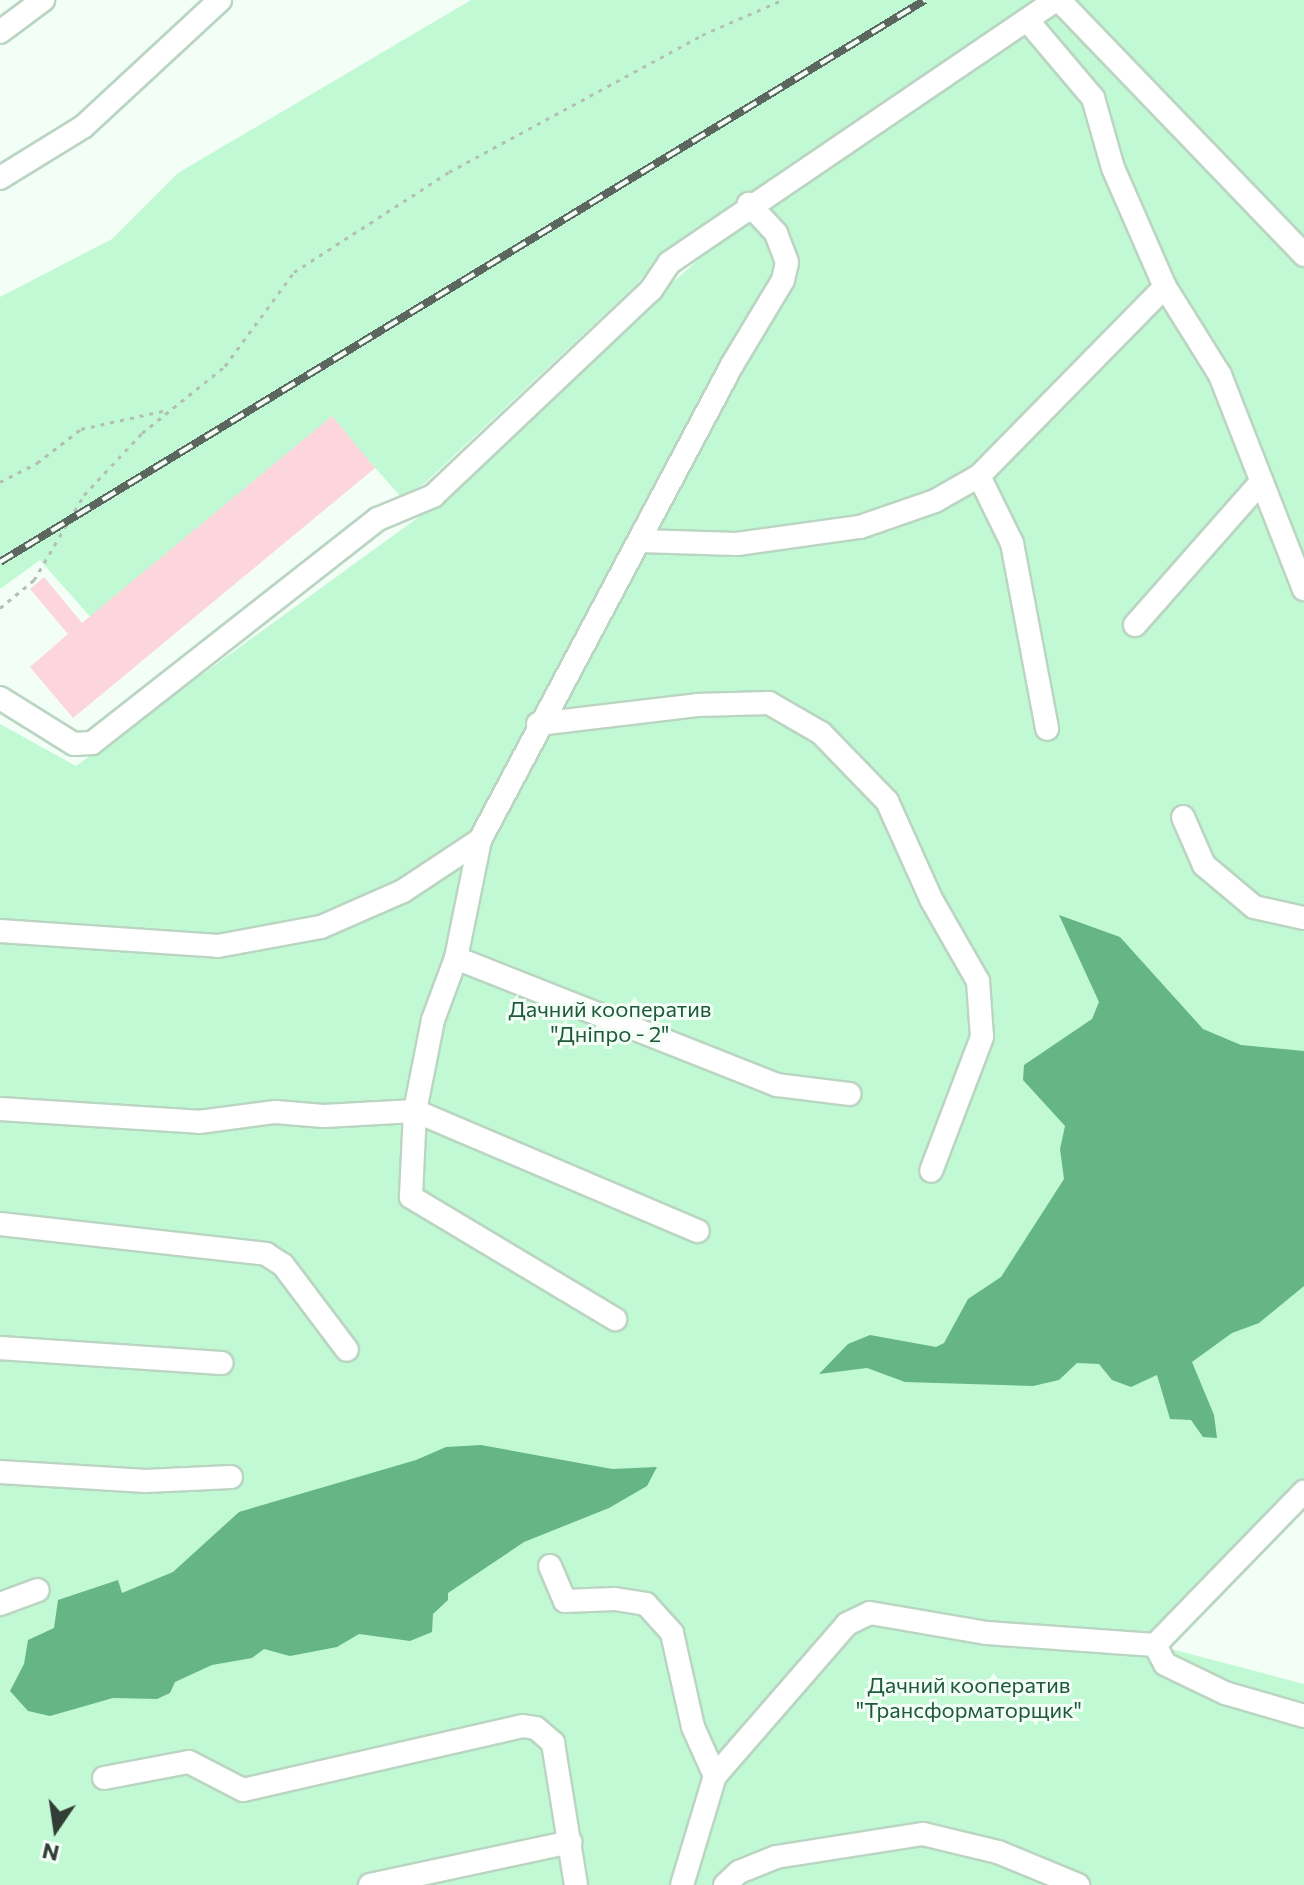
<!DOCTYPE html>
<meta charset="utf-8">
<style>
body{margin:0}
#map{position:relative;width:1304px;height:1885px;overflow:hidden;background:#f3fef6;font-family:Commissioner,sans-serif}
div>[style]{position:absolute}
[style*='--x']{left:calc(var(--x)*1px);top:calc(var(--y)*1px);width:calc(var(--w)*1px);rotate:calc(var(--a)*1deg)}
.green>*{inset:0;background:#c1f9d4}
.water>*{inset:0;background:#65b585}
.building>*{inset:0;background:#fcd6dc}
.path>*{height:3px;margin-top:-1.5px;transform-origin:0;background:repeating-linear-gradient(90deg,#b3beb6 0 4px,transparent 0 10px)}
.roads{filter:drop-shadow(2px 0 #bad5c2) drop-shadow(-2px 0 #bad5c2) drop-shadow(0 2px #bad5c2) drop-shadow(0 -2px #bad5c2)}
.minor>*{height:22px;margin:-11px;padding:0 11px;transform-origin:11px;border-radius:11px;background:#fff}
.rail>*{height:8px;margin-top:-4px;transform-origin:0;background:repeating-linear-gradient(90deg,#f3fef6 0 15px,#5b665e 0 30px);box-sizing:border-box;border-block:2px solid #5b665e}
span{translate:-50% -50%;white-space:nowrap;text-align:center;line-height:1.15;-webkit-text-stroke:6px #f3fef6;paint-order:stroke}
.park-label{font-size:22px;color:#1e5939}
.north{position:absolute;left:16px;top:1789px;width:80px;height:80px;-webkit-text-stroke:6px #f3fef6;paint-order:stroke;rotate:193deg;font-size:22px;font-weight:700;line-height:32px;text-align:center;color:#323d35}
.north::after{content:'';display:block;margin:auto;width:28px;height:36px;background:#323d35;clip-path:polygon(50% 0,100% 100%,50% 72%,0 100%)}
</style>
<div id="map">
<div class="green">
<i style="clip-path:polygon(471px 0,1040px 0,665px 250px,637px 284px,425px 483px,402px 498px,335px 423px,95px 622px,40px 560px,0 589px,0 297px,112px 239px,178px 173px)"></i>
<i style="clip-path:polygon(1066px 0,1304px 0,1304px 1478px,1156px 1645px,1304px 1684px,1304px 1885px,0 1885px,0 724px,76px 766px,456px 490px,596px 349px,758px 208px)"></i>
</div>
<div class="water">
<i style="clip-path:polygon(1059px 915px,1120px 937px,1203px 1029px,1241px 1045px,1304px 1051px,1304px 1286px,1259px 1323px,1232px 1333px,1192px 1362px,1214px 1415px,1217px 1438px,1203px 1437px,1191px 1420px,1170px 1419px,1157px 1375px,1131px 1387px,1112px 1380px,1099px 1364px,1077px 1363px,1059px 1380px,1033px 1386px,905px 1382px,867px 1368px,819px 1374px,848px 1344px,870px 1335px,936px 1347px,944px 1343px,968px 1299px,1001px 1277px,1064px 1179px,1060px 1149px,1065px 1126px,1023px 1080px,1024px 1065px,1092px 1019px,1099px 1002px)"></i>
<i style="clip-path:polygon(481px 1445px,612px 1469px,657px 1467px,647px 1486px,609px 1508px,524px 1542px,448px 1593px,448px 1600px,433px 1614px,432px 1632px,410px 1641px,359px 1634px,337px 1647px,290px 1656px,264px 1649px,252px 1658px,212px 1665px,175px 1682px,170px 1693px,157px 1699px,113px 1698px,50px 1716px,28px 1711px,10px 1691px,24px 1664px,28px 1640px,54px 1628px,58px 1600px,118px 1580px,122px 1593px,173px 1572px,239px 1512px,416px 1460px,446px 1447px)"></i>
</div>
<div class="building">
<i style="clip-path:polygon(332px 416px,375px 468px,73px 718px,30px 667px,68px 634px,30px 589px,44px 577px,82px 623px)"></i>
</div>
<div class="path">
<i style="--x:0;--y:482;--w:42;--a:-27.2"></i>
<i style="--x:37;--y:463;--w:56;--a:-37.7"></i>
<i style="--x:81;--y:429;--w:88;--a:-12.5"></i>
<i style="--x:0;--y:608;--w:44;--a:-39.5"></i>
<i style="--x:34;--y:580;--w:99;--a:-59.5"></i>
<i style="--x:84;--y:495;--w:85;--a:-46.9"></i>
<i style="--x:142;--y:433;--w:107;--a:-38.9"></i>
<i style="--x:225;--y:366;--w:117;--a:-53.7"></i>
<i style="--x:294;--y:272;--w:184;--a:-32.8"></i>
<i style="--x:449;--y:172;--w:288;--a:-28.4"></i>
<i style="--x:702;--y:35;--w:87;--a:-23.6"></i>
</div>
<div class="roads">
<div class="minor">
<i style="--x:1059;--y:0;--w:354;--a:46.1"></i>
<i style="--x:0;--y:32;--w:54;--a:-36.7"></i>
<i style="--x:0;--y:178;--w:97;--a:-31.6"></i>
<i style="--x:83;--y:127;--w:187;--a:-42.8"></i>
<i style="--x:1165;--y:287;--w:104;--a:58"></i>
<i style="--x:1220;--y:375;--w:230;--a:68.6"></i>
<i style="--x:979;--y:476;--w:75;--a:63.8"></i>
<i style="--x:1012;--y:543;--w:189;--a:79.3"></i>
<i style="--x:640;--y:541;--w:97;--a:1.8"></i>
<i style="--x:737;--y:544;--w:124;--a:-7.9"></i>
<i style="--x:860;--y:527;--w:79;--a:-19.1"></i>
<i style="--x:935;--y:501;--w:51;--a:-29.6"></i>
<i style="--x:979;--y:476;--w:265;--a:-45.5"></i>
<i style="--x:1165;--y:287;--w:130;--a:-113.6"></i>
<i style="--x:1113;--y:168;--w:73;--a:-105.9"></i>
<i style="--x:1093;--y:98;--w:101;--a:-130.2"></i>
<i style="--x:1135;--y:625;--w:191;--a:-48.6"></i>
<i style="--x:0;--y:698;--w:87;--a:31.9"></i>
<i style="--x:74;--y:744;--w:18;--a:-3"></i>
<i style="--x:92;--y:743;--w:363;--a:-38.1"></i>
<i style="--x:378;--y:519;--w:60;--a:-22.7"></i>
<i style="--x:433;--y:496;--w:300;--a:-43.4"></i>
<i style="--x:651;--y:290;--w:32;--a:-56"></i>
<i style="--x:669;--y:263;--w:468;--a:-34.2"></i>
<i style="--x:538;--y:724;--w:160;--a:-6.8"></i>
<i style="--x:697;--y:705;--w:72;--a:-1.6"></i>
<i style="--x:769;--y:703;--w:60;--a:30"></i>
<i style="--x:821;--y:733;--w:95;--a:45.9"></i>
<i style="--x:887;--y:801;--w:107;--a:65.8"></i>
<i style="--x:931;--y:899;--w:95;--a:60.2"></i>
<i style="--x:978;--y:981;--w:56;--a:85.9"></i>
<i style="--x:982;--y:1037;--w:143;--a:110.8"></i>
<i style="--x:1183;--y:817;--w:52;--a:66.4"></i>
<i style="--x:1204;--y:865;--w:65;--a:40"></i>
<i style="--x:1254;--y:907;--w:51;--a:12.4"></i>
<i style="--x:480;--y:840;--w:120;--a:101.5"></i>
<i style="--x:456;--y:958;--w:66;--a:110.4"></i>
<i style="--x:433;--y:1020;--w:93;--a:101.2"></i>
<i style="--x:415;--y:1111;--w:86;--a:92.7"></i>
<i style="--x:411;--y:1197;--w:238;--a:30.9"></i>
<i style="--x:0;--y:931;--w:219;--a:3.9"></i>
<i style="--x:218;--y:946;--w:105;--a:-10.5"></i>
<i style="--x:321;--y:927;--w:90;--a:-23.7"></i>
<i style="--x:403;--y:891;--w:92;--a:-33.5"></i>
<i style="--x:480;--y:840;--w:538;--a:-62.05"></i>
<i style="--x:732;--y:365;--w:99;--a:-59"></i>
<i style="--x:783;--y:280;--w:18;--a:-77"></i>
<i style="--x:787;--y:262;--w:31;--a:-111"></i>
<i style="--x:776;--y:233;--w:40;--a:-133"></i>
<i style="--x:456;--y:958;--w:345;--a:21.6"></i>
<i style="--x:777;--y:1085;--w:73;--a:7.1"></i>
<i style="--x:0;--y:1109;--w:199;--a:3.7"></i>
<i style="--x:199;--y:1122;--w:77;--a:-7.5"></i>
<i style="--x:275;--y:1112;--w:49;--a:4.7"></i>
<i style="--x:324;--y:1116;--w:91;--a:-3.1"></i>
<i style="--x:415;--y:1111;--w:307;--a:23"></i>
<i style="--x:0;--y:1224;--w:268;--a:6.4"></i>
<i style="--x:266;--y:1254;--w:20;--a:33"></i>
<i style="--x:283;--y:1265;--w:106;--a:53"></i>
<i style="--x:0;--y:1348;--w:222;--a:3.9"></i>
<i style="--x:0;--y:1472;--w:146;--a:3.5"></i>
<i style="--x:146;--y:1481;--w:85;--a:-2.7"></i>
<i style="--x:550;--y:1566;--w:38;--a:67"></i>
<i style="--x:565;--y:1601;--w:50;--a:-2.3"></i>
<i style="--x:615;--y:1599;--w:31;--a:9"></i>
<i style="--x:646;--y:1604;--w:39;--a:48"></i>
<i style="--x:672;--y:1633;--w:96;--a:77.4"></i>
<i style="--x:693;--y:1727;--w:54;--a:65.8"></i>
<i style="--x:0;--y:1604;--w:40;--a:-20.2"></i>
<i style="--x:1155;--y:1645;--w:21;--a:62"></i>
<i style="--x:1165;--y:1664;--w:67;--a:25.8"></i>
<i style="--x:1225;--y:1693;--w:82;--a:16.2"></i>
<i style="--x:104;--y:1778;--w:86;--a:-10.7"></i>
<i style="--x:189;--y:1762;--w:61;--a:27.4"></i>
<i style="--x:243;--y:1790;--w:287;--a:-12.9"></i>
<i style="--x:523;--y:1726;--w:13;--a:9"></i>
<i style="--x:536;--y:1728;--w:23;--a:41"></i>
<i style="--x:553;--y:1743;--w:144;--a:80.8"></i>
<i style="--x:370;--y:1885;--w:205;--a:-12.1"></i>
<i style="--x:682;--y:1885;--w:114;--a:-73.2"></i>
<i style="--x:715;--y:1776;--w:201;--a:-49"></i>
<i style="--x:847;--y:1624;--w:25;--a:-26"></i>
<i style="--x:870;--y:1613;--w:119;--a:9.7"></i>
<i style="--x:987;--y:1633;--w:168;--a:4.1"></i>
<i style="--x:1155;--y:1645;--w:214;--a:-45.8"></i>
<i style="--x:725;--y:1885;--w:19;--a:-43"></i>
<i style="--x:739;--y:1872;--w:40;--a:-22"></i>
<i style="--x:776;--y:1857;--w:149;--a:-8.9"></i>
<i style="--x:923;--y:1834;--w:77;--a:13.5"></i>
<i style="--x:998;--y:1852;--w:87;--a:22.4"></i>
</div>
</div>
<div class="rail">
<i style="--x:0;--y:562;--w:1082;--a:-31.28"></i>
</div>
<div class="park-label">
<span style="left:610px;top:1021px">Дачний кооператив<br>"Дніпро - 2"</span>
<span style="left:969px;top:1697px">Дачний кооператив<br>"Трансформаторщик"</span>
</div>
<div class="north">N</div>
</div>
